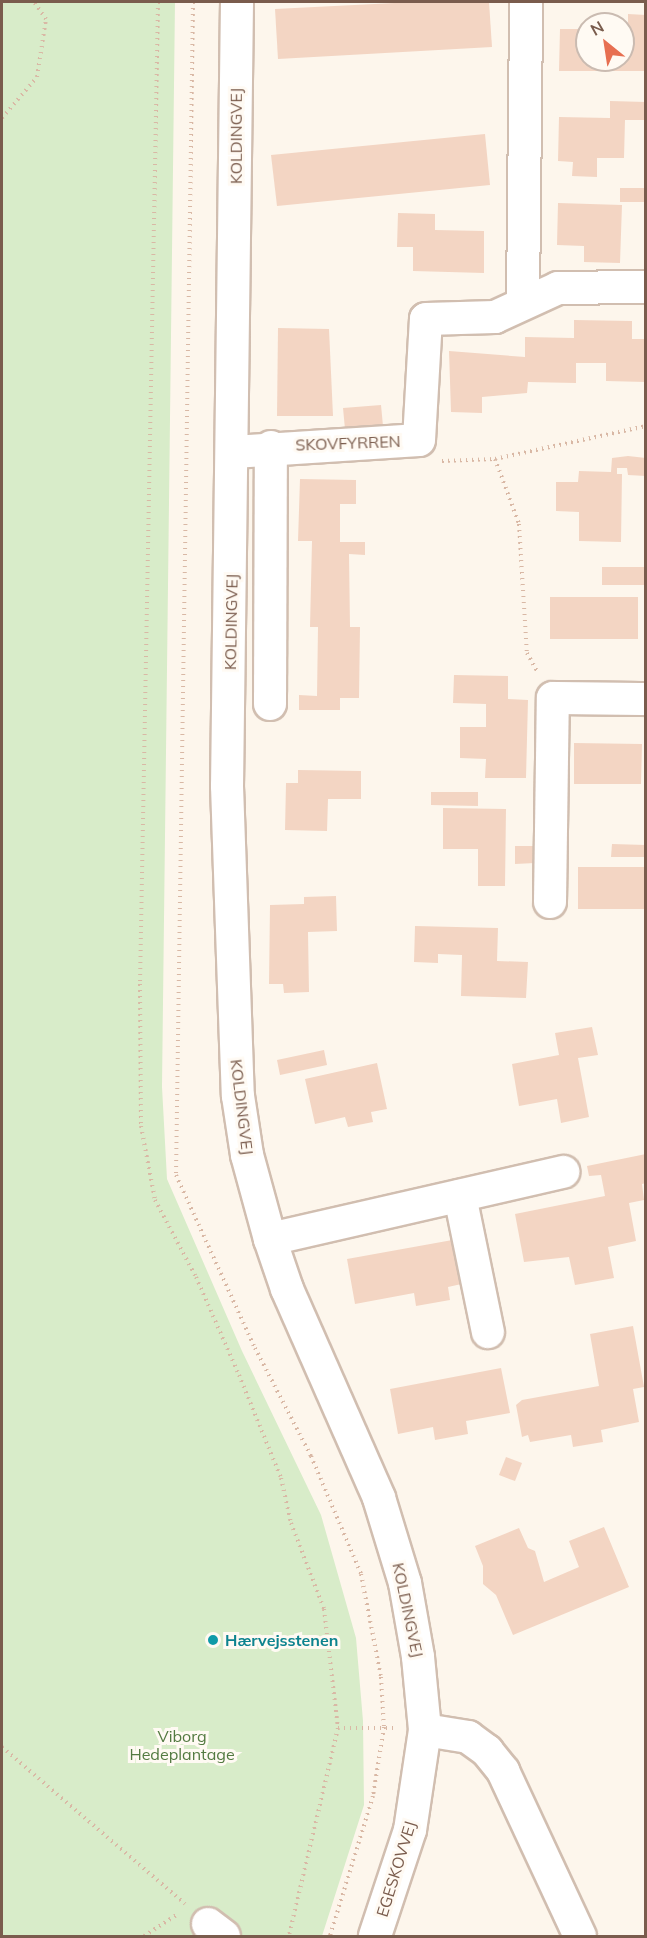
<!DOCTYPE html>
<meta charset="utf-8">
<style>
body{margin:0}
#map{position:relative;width:647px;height:1938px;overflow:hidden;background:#fdf6ec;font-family:Mulish,sans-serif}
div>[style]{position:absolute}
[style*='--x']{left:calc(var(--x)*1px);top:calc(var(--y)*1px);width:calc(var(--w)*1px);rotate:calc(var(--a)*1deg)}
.green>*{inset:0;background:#d8ecc9}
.building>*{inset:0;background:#f3d5c3}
.path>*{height:4px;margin-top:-2px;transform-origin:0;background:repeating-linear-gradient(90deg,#d9b8a5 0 1.5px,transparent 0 6px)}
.roads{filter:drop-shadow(2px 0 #d1beb0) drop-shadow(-2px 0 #d1beb0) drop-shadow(0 2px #d1beb0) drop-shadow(0 -2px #d1beb0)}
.minor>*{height:32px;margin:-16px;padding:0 16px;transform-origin:16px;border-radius:16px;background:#fff}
.dots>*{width:16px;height:16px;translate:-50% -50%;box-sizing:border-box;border:3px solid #fffaf3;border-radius:50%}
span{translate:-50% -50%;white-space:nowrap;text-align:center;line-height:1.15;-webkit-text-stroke:6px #fffaf3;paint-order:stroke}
.street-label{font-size:16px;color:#7a5c4d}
.culture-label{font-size:16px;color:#0d838f;font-weight:700}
.left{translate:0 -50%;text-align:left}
.park-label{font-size:16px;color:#537a41}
.frame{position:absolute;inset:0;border:3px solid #7a5c4d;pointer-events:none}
.north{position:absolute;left:575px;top:12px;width:60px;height:60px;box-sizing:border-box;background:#fffaf3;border:2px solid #cabbb1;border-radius:50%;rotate:330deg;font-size:16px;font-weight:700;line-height:24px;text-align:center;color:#7a5c4d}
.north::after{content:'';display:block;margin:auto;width:21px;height:27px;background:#e76f51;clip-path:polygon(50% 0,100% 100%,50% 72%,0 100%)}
</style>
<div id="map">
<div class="green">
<i style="clip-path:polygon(2px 2px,175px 2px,162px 1087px,167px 1179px,242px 1351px,321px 1515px,356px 1638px,363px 1721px,364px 1805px,322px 1936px,2px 1936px)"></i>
</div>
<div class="building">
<i style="clip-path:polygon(414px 2px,489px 2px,492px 47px,278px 59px,275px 9px)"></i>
<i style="clip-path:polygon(628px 14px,646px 15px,646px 71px,559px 71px,560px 29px,587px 29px,587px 60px,623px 60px,623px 30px,628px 30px)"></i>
<i style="clip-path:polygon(610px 101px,646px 102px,646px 120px,625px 120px,624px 158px,597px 158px,597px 177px,572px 176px,573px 162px,558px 161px,559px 117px,610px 118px)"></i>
<i style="clip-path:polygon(485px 134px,490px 185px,277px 206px,271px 155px)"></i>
<i style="clip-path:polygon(620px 188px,646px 188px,646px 202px,620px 202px)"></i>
<i style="clip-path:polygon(558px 203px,622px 205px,620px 263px,584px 262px,584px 246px,557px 245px)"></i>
<i style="clip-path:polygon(398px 213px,435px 214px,435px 230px,484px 231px,484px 273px,413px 271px,413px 247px,397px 247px)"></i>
<i style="clip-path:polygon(574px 320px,632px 321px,632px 339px,646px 339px,646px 382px,606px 381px,606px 363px,576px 363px,576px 383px,528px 382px,527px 393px,482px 397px,482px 413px,451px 412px,449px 351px,525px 357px,525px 337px,574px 338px)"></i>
<i style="clip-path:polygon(278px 328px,329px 329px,333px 416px,277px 416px)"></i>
<i style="clip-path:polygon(381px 405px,383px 426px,345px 429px,343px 408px)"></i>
<i style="clip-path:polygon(628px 456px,646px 458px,646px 476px,628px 475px,627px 468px,617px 468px,617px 474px,622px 474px,621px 542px,579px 541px,579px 512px,556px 511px,556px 482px,578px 482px,579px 471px,611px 472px,612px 458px)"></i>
<i style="clip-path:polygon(300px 479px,356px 480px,356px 504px,340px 504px,340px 542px,365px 542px,365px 555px,349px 554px,350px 627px,360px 627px,359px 698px,340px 698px,340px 710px,299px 710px,299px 695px,317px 696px,318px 627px,310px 627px,312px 541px,298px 541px)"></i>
<i style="clip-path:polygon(602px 567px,646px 567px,646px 585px,602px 585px)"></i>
<i style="clip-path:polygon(550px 597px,638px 597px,638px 639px,550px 639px)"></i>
<i style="clip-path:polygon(454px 675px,508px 676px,508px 699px,528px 700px,526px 778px,485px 778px,486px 759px,460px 758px,460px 727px,486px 727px,486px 704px,453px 703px)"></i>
<i style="clip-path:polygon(574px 743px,642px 744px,641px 784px,574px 784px)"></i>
<i style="clip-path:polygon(298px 770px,361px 771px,361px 799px,328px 799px,327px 831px,285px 830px,286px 783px,298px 783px)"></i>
<i style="clip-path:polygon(431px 792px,478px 792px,478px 806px,431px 805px)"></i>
<i style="clip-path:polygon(443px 808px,506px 809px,505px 886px,478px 886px,478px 849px,443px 849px)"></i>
<i style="clip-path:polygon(612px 844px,646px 845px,646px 857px,611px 857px)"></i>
<i style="clip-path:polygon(515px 846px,535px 846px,535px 863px,515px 864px)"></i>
<i style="clip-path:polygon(578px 867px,644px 867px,644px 909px,578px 909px)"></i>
<i style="clip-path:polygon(336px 896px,337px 931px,308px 932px,309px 992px,284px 993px,283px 984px,269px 984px,270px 905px,304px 904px,304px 897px)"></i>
<i style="clip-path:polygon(415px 926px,498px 928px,497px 961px,528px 962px,526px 998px,461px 996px,462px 955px,438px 954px,438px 963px,414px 962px)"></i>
<i style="clip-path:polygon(592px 1027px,598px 1055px,578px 1058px,589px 1117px,561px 1123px,557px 1099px,519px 1106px,512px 1064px,559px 1055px,555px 1033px)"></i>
<i style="clip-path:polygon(324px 1050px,327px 1065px,280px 1075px,277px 1060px)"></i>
<i style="clip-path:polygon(377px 1063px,387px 1109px,371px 1112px,373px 1122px,348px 1127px,345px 1117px,315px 1124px,305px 1079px)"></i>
<i style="clip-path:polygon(646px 1154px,646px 1183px,642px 1184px,644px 1200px,629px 1203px,636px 1241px,608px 1247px,614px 1278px,575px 1285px,569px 1257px,524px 1262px,515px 1214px,605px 1196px,601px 1175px,589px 1176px,587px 1166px)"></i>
<i style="clip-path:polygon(458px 1239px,466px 1283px,448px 1287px,450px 1300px,416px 1306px,414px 1293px,355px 1304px,347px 1259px)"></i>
<i style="clip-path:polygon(633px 1326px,644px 1387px,633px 1389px,639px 1422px,601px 1430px,603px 1442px,573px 1447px,571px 1435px,530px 1442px,528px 1435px,522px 1437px,516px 1405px,522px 1400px,599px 1386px,590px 1334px)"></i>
<i style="clip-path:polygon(501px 1368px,510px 1413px,466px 1421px,468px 1434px,435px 1440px,433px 1427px,398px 1434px,390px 1389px)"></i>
<i style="clip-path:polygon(506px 1457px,522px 1463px,515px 1481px,499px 1475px)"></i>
<i style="clip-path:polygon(604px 1527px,629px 1587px,513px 1635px,496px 1595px,483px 1584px,483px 1566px,475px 1546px,519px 1528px,528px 1548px,535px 1551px,544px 1582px,579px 1567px,569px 1541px)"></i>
</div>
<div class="path">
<i style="--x:158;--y:2;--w:982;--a:91.05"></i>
<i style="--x:140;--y:984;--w:142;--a:89.6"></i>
<i style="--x:141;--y:1126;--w:75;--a:79.3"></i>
<i style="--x:155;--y:1200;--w:87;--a:62"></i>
<i style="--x:196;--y:1277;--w:107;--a:66.3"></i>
<i style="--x:239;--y:1375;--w:111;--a:67.8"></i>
<i style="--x:281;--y:1478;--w:46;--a:77.5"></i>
<i style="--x:291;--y:1523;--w:92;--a:69"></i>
<i style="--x:324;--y:1609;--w:120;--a:83.3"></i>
<i style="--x:338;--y:1728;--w:214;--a:103.3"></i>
<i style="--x:193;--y:2;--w:1173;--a:90.83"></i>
<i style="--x:176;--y:1175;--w:190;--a:65.5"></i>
<i style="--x:255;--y:1348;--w:122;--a:62.6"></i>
<i style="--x:311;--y:1456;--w:128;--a:67"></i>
<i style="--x:361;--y:1574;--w:105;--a:79"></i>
<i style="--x:381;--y:1677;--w:50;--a:86.6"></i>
<i style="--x:384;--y:1727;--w:70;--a:99.1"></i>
<i style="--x:373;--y:1796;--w:146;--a:107.1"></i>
<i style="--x:2;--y:118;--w:54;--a:-49.5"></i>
<i style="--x:37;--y:77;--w:59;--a:-81.2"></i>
<i style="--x:46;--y:19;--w:21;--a:-125"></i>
<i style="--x:495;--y:459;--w:69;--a:69.7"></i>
<i style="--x:519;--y:524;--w:129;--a:86.5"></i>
<i style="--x:527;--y:653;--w:23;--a:61"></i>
<i style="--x:442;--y:461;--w:53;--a:-2.2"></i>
<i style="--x:495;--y:459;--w:155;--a:-12.3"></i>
<i style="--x:338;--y:1728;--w:56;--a:0"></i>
<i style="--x:2;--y:1747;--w:241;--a:40.6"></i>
<i style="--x:144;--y:1936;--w:40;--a:-32.9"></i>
</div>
<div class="roads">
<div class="minor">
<i style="--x:237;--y:2;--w:784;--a:90.73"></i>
<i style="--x:227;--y:786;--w:310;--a:88"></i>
<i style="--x:238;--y:1096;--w:60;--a:81.3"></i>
<i style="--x:247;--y:1155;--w:87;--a:74.7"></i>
<i style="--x:270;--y:1239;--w:53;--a:71.2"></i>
<i style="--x:287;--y:1289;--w:228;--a:66.2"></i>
<i style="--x:379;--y:1498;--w:89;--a:73"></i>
<i style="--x:405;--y:1583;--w:75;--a:80"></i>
<i style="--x:418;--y:1657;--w:73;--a:84.5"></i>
<i style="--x:425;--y:1730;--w:101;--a:98.5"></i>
<i style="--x:410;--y:1830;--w:112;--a:108.3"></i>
<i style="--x:523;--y:301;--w:299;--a:-89.4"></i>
<i style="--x:234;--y:452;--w:185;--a:-3.7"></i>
<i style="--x:419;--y:440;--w:121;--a:-86.7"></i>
<i style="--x:426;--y:319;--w:69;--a:-1.7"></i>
<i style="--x:495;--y:317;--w:69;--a:-24.7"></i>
<i style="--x:558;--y:288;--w:88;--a:-0.7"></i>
<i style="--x:270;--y:704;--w:257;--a:-89.8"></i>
<i style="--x:550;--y:902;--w:204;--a:-89.2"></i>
<i style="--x:553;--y:698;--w:93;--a:0.6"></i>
<i style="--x:460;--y:1196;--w:139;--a:78.4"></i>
<i style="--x:270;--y:1239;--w:301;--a:-12.9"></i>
<i style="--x:425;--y:1730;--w:44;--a:9.2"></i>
<i style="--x:468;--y:1737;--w:24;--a:36"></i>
<i style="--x:487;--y:1751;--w:26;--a:51"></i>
<i style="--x:503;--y:1771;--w:182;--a:65"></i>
<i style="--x:208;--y:1924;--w:20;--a:37"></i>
</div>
</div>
<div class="dots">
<i style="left:213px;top:1640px;background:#0f9aa8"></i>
</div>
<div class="street-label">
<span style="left:236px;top:136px;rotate:-90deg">KOLDINGVEJ</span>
<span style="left:348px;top:443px;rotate:-2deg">SKOVFYRREN</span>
<span style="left:231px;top:622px;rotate:-89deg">KOLDINGVEJ</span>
<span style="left:242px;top:1107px;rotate:83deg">KOLDINGVEJ</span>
<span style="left:408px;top:1610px;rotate:78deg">KOLDINGVEJ</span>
<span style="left:396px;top:1869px;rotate:-73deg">EGESKOVVEJ</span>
</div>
<div class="culture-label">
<span class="left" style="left:225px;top:1640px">Hærvejsstenen</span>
</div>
<div class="park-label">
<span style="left:182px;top:1745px">Viborg<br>Hedeplantage</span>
</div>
<div class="frame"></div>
<div class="north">N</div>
</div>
